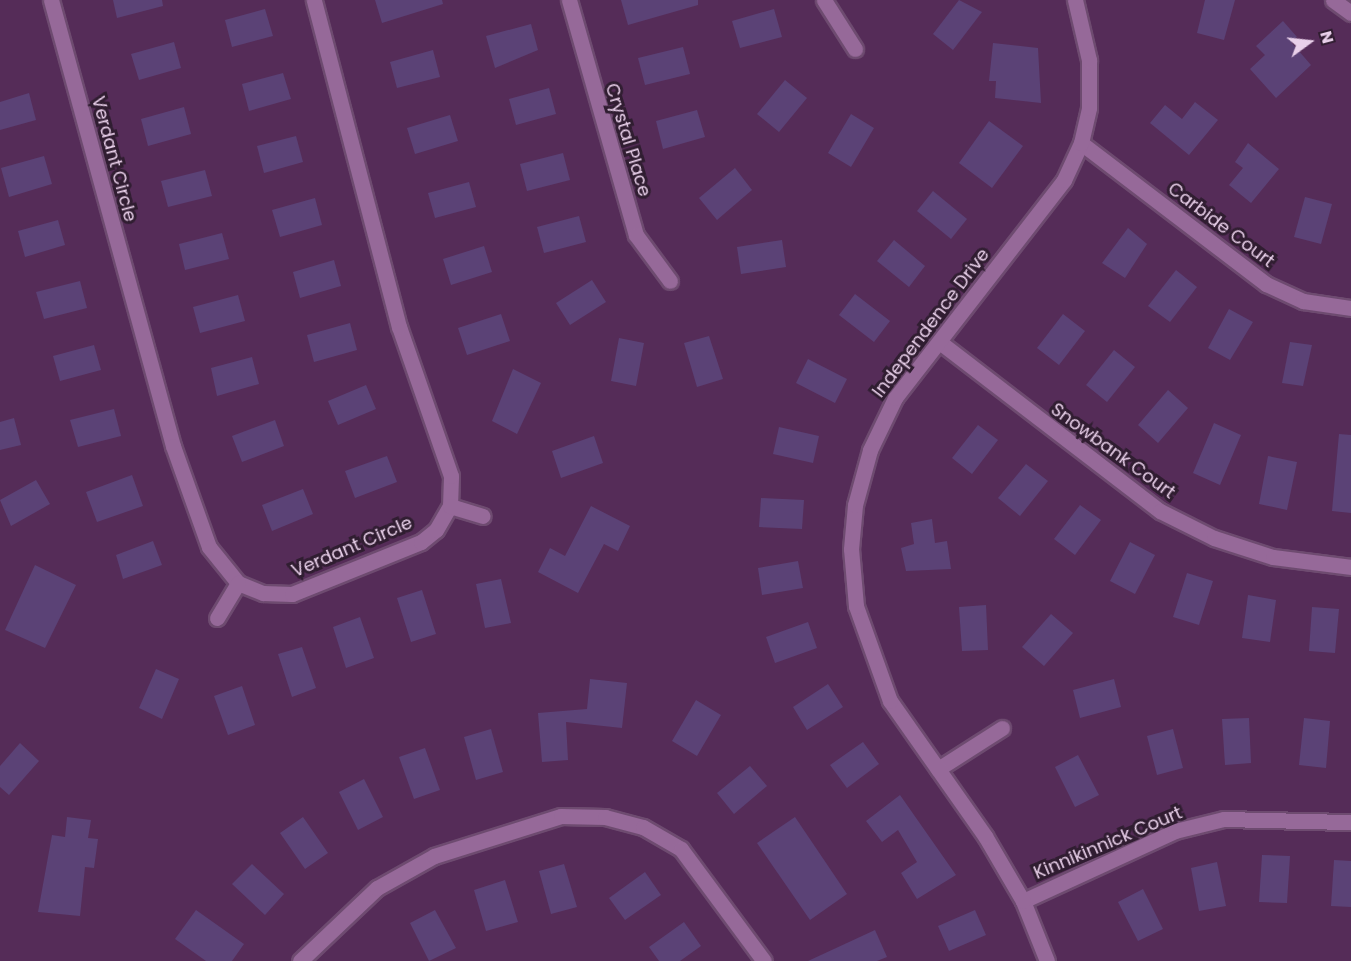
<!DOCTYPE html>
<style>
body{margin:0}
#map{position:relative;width:1351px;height:961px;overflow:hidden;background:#552c58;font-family:Poppins,sans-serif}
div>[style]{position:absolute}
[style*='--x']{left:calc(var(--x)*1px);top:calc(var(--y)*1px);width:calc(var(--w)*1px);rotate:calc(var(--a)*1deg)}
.building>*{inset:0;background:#5b4276}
.roads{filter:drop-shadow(2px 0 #6e4b70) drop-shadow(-2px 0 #6e4b70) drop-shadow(0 2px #6e4b70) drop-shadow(0 -2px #6e4b70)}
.minor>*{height:15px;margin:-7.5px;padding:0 7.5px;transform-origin:7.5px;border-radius:7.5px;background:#966999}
span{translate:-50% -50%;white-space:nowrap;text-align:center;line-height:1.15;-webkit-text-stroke:6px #301d31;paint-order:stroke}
.street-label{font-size:18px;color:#e9d0ea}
.north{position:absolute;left:1279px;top:12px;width:60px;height:60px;-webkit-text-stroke:4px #301d31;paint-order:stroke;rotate:75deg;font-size:16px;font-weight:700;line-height:24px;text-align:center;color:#e9d0ea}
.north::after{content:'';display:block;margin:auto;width:21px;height:27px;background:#e9d0ea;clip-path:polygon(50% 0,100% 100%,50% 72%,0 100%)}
</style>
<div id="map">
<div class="building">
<i style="clip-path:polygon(113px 0,162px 0,163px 6px,117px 18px)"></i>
<i style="clip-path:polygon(375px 0,442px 0,443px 4px,382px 23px)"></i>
<i style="clip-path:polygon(621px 0,698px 0,698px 5px,628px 25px)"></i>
<i style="clip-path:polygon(959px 0,982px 12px,953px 50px,933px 34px)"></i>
<i style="clip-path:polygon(1205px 0,1235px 0,1224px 40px,1197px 33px)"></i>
<i style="clip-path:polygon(265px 9px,273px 36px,232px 47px,225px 20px)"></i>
<i style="clip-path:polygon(774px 9px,782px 37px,740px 48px,732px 21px)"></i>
<i style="clip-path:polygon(1283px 21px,1297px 37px,1291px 42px,1311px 65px,1276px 98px,1250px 69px,1265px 55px,1256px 46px)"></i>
<i style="clip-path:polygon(531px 24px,538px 50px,495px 68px,486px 36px)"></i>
<i style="clip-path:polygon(174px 42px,181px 68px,139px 80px,131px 54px)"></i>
<i style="clip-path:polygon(993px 43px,1038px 48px,1041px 103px,995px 98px,996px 81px,989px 81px)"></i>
<i style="clip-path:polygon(683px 47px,690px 74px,645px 85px,638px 58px)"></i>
<i style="clip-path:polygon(433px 50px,440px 77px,397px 88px,390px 62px)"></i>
<i style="clip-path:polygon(283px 73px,291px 99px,249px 111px,242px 84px)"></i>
<i style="clip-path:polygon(785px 80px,807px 98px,779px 132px,757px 114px)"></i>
<i style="clip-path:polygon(549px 88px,556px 114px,516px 125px,509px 99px)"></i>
<i style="clip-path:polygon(29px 93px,36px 120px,0 130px,0 102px)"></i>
<i style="clip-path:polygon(1195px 102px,1218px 120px,1189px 155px,1150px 123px,1165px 105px,1182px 119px)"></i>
<i style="clip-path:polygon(184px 107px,191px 134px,148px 146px,141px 119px)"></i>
<i style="clip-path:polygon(697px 110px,705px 137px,663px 149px,656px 121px)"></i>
<i style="clip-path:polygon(851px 114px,874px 128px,851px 167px,828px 153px)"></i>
<i style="clip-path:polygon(450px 115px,458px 141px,415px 154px,407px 128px)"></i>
<i style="clip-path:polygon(989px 121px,1023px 146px,992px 188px,959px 163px)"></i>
<i style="clip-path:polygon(296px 136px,303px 162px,264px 173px,257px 146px)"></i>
<i style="clip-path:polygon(1248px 143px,1279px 169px,1251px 203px,1229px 185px,1243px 168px,1235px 162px)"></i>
<i style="clip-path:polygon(563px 153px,570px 180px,527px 191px,520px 164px)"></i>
<i style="clip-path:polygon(44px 156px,52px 184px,9px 197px,1px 168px)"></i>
<i style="clip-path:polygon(735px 168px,752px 190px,717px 220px,699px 198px)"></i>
<i style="clip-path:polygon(205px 170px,212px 196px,168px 207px,161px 181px)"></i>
<i style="clip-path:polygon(469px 182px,476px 207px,435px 218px,428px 193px)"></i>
<i style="clip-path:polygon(933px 191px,967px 219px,951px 239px,917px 211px)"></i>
<i style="clip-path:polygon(1305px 197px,1332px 204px,1321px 244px,1294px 237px)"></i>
<i style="clip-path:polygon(315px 198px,322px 225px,280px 237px,272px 210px)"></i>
<i style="clip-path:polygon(579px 216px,586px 242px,544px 253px,537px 227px)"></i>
<i style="clip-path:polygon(58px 220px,65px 245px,25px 257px,18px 231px)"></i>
<i style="clip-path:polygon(1128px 228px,1147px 244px,1125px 278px,1102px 263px)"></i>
<i style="clip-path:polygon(222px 233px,229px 259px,185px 270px,179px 244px)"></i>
<i style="clip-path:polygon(782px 240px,786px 267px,741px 274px,737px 247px)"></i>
<i style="clip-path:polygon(894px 240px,925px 266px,909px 287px,877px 261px)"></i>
<i style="clip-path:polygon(484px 246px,492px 272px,451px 285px,443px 259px)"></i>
<i style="clip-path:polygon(334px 260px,341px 286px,300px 298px,293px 272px)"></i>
<i style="clip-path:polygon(1176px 270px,1197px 287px,1170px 322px,1148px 306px)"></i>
<i style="clip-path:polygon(592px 280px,606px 302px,570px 325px,556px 303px)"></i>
<i style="clip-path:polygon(80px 281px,87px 308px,44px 319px,36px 292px)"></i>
<i style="clip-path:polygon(855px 294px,890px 321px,874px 342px,839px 315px)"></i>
<i style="clip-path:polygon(238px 295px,245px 321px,200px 333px,193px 307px)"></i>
<i style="clip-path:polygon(1229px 309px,1253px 322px,1230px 360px,1208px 348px)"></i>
<i style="clip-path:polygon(501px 314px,510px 341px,467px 355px,458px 328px)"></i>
<i style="clip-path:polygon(1063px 314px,1085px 331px,1059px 365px,1037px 348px)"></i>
<i style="clip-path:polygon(350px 323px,357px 350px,314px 362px,307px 335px)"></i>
<i style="clip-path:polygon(709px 336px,723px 379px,697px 387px,684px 343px)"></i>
<i style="clip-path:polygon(619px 338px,644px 343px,636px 386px,611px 381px)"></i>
<i style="clip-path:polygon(1290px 342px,1312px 345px,1303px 386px,1282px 383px)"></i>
<i style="clip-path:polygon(94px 345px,101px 370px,60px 381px,53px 356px)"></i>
<i style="clip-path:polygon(1114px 350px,1135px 367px,1107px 402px,1086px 385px)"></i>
<i style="clip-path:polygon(252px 357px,259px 384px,217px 396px,211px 368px)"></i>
<i style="clip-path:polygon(808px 359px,847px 379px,835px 403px,796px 383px)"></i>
<i style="clip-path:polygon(513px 369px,541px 383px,517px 434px,492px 421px)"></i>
<i style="clip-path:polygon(366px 385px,376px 409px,338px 425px,328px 401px)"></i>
<i style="clip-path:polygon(1168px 390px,1188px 408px,1158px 443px,1138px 425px)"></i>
<i style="clip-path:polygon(114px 409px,121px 436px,78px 447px,70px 420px)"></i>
<i style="clip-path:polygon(14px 418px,21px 445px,0 450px,0 422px)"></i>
<i style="clip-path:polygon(275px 420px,284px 446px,242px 462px,232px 436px)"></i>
<i style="clip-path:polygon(1214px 423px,1241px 435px,1220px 485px,1193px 473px)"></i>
<i style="clip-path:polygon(978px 425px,998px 440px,972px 474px,952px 458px)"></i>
<i style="clip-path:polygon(779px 427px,819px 436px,813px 463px,773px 454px)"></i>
<i style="clip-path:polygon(1339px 434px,1351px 435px,1351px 513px,1332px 511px)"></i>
<i style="clip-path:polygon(594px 436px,603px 463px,561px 478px,552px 451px)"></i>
<i style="clip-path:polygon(387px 456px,397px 482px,355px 498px,345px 471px)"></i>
<i style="clip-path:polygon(1268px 456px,1297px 462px,1287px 510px,1259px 504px)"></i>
<i style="clip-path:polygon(1026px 464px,1048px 481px,1020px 516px,998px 498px)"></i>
<i style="clip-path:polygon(132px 475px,143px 506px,97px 522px,86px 492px)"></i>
<i style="clip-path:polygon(36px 480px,50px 504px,11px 526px,0 500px)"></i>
<i style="clip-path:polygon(303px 489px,313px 514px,272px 531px,262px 505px)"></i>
<i style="clip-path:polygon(761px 498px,804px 500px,802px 529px,759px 527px)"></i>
<i style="clip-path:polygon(1080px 505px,1101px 520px,1075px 555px,1054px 539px)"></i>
<i style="clip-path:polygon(591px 506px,630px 526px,618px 551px,604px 544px,578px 593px,538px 572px,550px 548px,565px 556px)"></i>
<i style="clip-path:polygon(932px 519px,935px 543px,947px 541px,951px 569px,906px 571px,901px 548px,914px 544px,911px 523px)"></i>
<i style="clip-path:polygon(153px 541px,162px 565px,123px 579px,116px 555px)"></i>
<i style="clip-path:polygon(1130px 542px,1155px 555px,1135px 594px,1110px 581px)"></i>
<i style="clip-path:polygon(798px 561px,803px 588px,762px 595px,758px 568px)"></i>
<i style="clip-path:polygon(35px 565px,76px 585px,45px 648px,5px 630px)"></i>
<i style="clip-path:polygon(1187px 573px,1213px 581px,1199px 625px,1173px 617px)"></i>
<i style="clip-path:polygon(501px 579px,511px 623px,485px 628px,476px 584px)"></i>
<i style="clip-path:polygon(422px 590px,436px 634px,411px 642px,397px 598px)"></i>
<i style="clip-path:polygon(1248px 595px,1276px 600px,1270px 642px,1242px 638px)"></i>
<i style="clip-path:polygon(986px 605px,988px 650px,962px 651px,959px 607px)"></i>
<i style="clip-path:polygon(1312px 607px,1339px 609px,1335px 653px,1309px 651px)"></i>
<i style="clip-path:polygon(1051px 614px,1073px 633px,1044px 666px,1022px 647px)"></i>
<i style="clip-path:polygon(360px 617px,374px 658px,346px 668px,333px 627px)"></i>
<i style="clip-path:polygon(808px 622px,817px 648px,775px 663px,766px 637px)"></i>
<i style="clip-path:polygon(302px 647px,316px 688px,292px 697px,278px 654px)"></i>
<i style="clip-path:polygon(156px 669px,179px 679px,162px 719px,139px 708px)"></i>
<i style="clip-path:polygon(590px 679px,627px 683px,622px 728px,566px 722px,568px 760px,542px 762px,538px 713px,587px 709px)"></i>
<i style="clip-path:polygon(1114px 679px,1121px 707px,1080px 718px,1073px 690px)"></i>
<i style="clip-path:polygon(828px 684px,843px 707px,807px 730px,793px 707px)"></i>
<i style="clip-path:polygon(242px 686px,255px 725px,228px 735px,214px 696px)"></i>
<i style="clip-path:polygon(696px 700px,721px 715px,697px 756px,672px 741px)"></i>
<i style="clip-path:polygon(1249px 718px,1251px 763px,1225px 765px,1222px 719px)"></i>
<i style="clip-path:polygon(1304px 718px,1330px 721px,1326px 768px,1299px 765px)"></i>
<i style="clip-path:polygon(491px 729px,503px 772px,476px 780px,464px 737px)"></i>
<i style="clip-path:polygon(1173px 729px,1183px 768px,1157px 775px,1147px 736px)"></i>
<i style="clip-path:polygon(863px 742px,879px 764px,847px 788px,830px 765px)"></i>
<i style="clip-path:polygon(20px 743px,39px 761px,9px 795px,0 787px,0 766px)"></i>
<i style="clip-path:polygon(425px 748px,440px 790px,414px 799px,399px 757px)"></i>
<i style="clip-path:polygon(1078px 755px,1099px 795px,1075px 807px,1055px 767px)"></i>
<i style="clip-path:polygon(750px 766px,767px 786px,734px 814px,717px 793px)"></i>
<i style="clip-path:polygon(364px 779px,383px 817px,358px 830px,339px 792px)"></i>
<i style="clip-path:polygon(900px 795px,956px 875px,917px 899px,901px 873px,917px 862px,898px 830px,882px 842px,866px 821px)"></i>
<i style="clip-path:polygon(67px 817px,91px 820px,88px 838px,98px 839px,94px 868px,85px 867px,80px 916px,38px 912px,52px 835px,65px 837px)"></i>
<i style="clip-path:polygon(303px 817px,328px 853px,305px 869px,280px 833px)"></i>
<i style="clip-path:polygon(795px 817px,847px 894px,810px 920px,757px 843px)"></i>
<i style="clip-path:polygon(1262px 855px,1290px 856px,1287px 903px,1259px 902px)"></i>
<i style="clip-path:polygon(1334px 860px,1351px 861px,1351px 907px,1331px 906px)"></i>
<i style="clip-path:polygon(1217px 862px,1226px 906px,1199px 911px,1191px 868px)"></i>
<i style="clip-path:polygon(252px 864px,284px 894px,265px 915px,232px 884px)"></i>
<i style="clip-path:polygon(564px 864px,577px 907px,551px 914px,539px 871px)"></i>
<i style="clip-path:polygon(645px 872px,661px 895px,625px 920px,609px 898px)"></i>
<i style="clip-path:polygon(505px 880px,518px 922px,486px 931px,474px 890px)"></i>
<i style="clip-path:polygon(1143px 889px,1163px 929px,1138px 941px,1118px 902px)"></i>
<i style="clip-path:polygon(196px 910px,244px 944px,232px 961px,206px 961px,175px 939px)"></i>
<i style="clip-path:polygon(435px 910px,456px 948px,429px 961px,410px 923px)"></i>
<i style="clip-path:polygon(975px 910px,986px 935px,949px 951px,938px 926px)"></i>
<i style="clip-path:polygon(684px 922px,701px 946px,680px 961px,659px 961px,649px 947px)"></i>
<i style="clip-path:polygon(875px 930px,887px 957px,877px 961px,808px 961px)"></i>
</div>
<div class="roads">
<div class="minor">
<i style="--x:51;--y:0;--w:462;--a:74.7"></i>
<i style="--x:173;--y:446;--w:107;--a:70.4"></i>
<i style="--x:209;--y:547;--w:46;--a:51.1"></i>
<i style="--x:238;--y:583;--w:27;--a:22"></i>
<i style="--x:263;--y:593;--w:29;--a:2"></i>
<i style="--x:292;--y:594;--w:139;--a:-22"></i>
<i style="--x:421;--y:542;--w:19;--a:-39"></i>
<i style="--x:436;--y:530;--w:28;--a:-60"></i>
<i style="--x:450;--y:506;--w:30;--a:-88"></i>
<i style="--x:451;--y:476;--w:158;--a:-109.2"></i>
<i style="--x:399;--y:327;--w:338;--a:-104.6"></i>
<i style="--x:569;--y:0;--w:244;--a:74.1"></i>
<i style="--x:636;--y:235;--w:57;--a:53.5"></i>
<i style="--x:824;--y:0;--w:58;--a:57.7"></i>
<i style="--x:1333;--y:0;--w:22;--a:36"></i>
<i style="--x:1081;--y:143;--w:233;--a:37.3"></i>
<i style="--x:1266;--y:284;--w:41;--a:24.7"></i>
<i style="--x:1303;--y:301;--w:49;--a:8.3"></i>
<i style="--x:941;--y:343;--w:276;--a:37.5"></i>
<i style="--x:1160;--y:511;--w:60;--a:26.6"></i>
<i style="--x:1214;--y:538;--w:62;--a:17.9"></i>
<i style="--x:1273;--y:557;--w:79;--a:7.3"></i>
<i style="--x:450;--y:506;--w:34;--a:17"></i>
<i style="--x:217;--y:618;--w:41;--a:-59"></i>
<i style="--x:938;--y:769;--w:76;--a:-32.6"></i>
<i style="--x:1023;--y:901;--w:167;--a:-24.7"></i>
<i style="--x:1175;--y:831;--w:50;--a:-13.8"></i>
<i style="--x:1224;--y:819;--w:127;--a:1.4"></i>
<i style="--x:300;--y:961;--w:106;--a:-43.5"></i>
<i style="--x:377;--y:888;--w:65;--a:-29.3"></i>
<i style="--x:434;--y:856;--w:133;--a:-17.5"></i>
<i style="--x:561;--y:816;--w:44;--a:1.3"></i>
<i style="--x:605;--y:817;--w:39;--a:15"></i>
<i style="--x:643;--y:827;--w:44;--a:30.1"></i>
<i style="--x:681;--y:849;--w:139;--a:53.5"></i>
<i style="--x:1047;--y:961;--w:65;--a:-111.8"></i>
<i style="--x:1023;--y:901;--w:75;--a:-120.3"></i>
<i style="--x:985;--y:836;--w:165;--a:-125.1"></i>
<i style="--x:890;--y:701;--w:101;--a:-109.7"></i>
<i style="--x:856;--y:606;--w:57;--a:-95"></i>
<i style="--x:851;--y:549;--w:44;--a:-84.8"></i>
<i style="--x:855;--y:505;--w:57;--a:-74.7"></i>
<i style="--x:870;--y:450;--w:58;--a:-64.3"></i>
<i style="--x:895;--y:398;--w:276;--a:-52.2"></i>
<i style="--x:1064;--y:180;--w:41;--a:-65.3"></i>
<i style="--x:1081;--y:143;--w:36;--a:-77"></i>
<i style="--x:1089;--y:108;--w:48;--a:-90"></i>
<i style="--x:1089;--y:60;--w:62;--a:-103.1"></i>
</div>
</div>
<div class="street-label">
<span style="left:628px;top:140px;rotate:73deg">Crystal Place</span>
<span style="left:114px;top:159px;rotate:75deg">Verdant Circle</span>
<span style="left:1221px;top:225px;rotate:37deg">Carbide Court</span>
<span style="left:931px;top:323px;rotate:-53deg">Independence Drive</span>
<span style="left:1113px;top:451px;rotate:36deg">Snowbank Court</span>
<span style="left:352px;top:547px;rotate:-23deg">Verdant Circle</span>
<span style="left:1108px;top:843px;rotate:-23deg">Kinnikinnick Court</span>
</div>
<div class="north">N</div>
</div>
